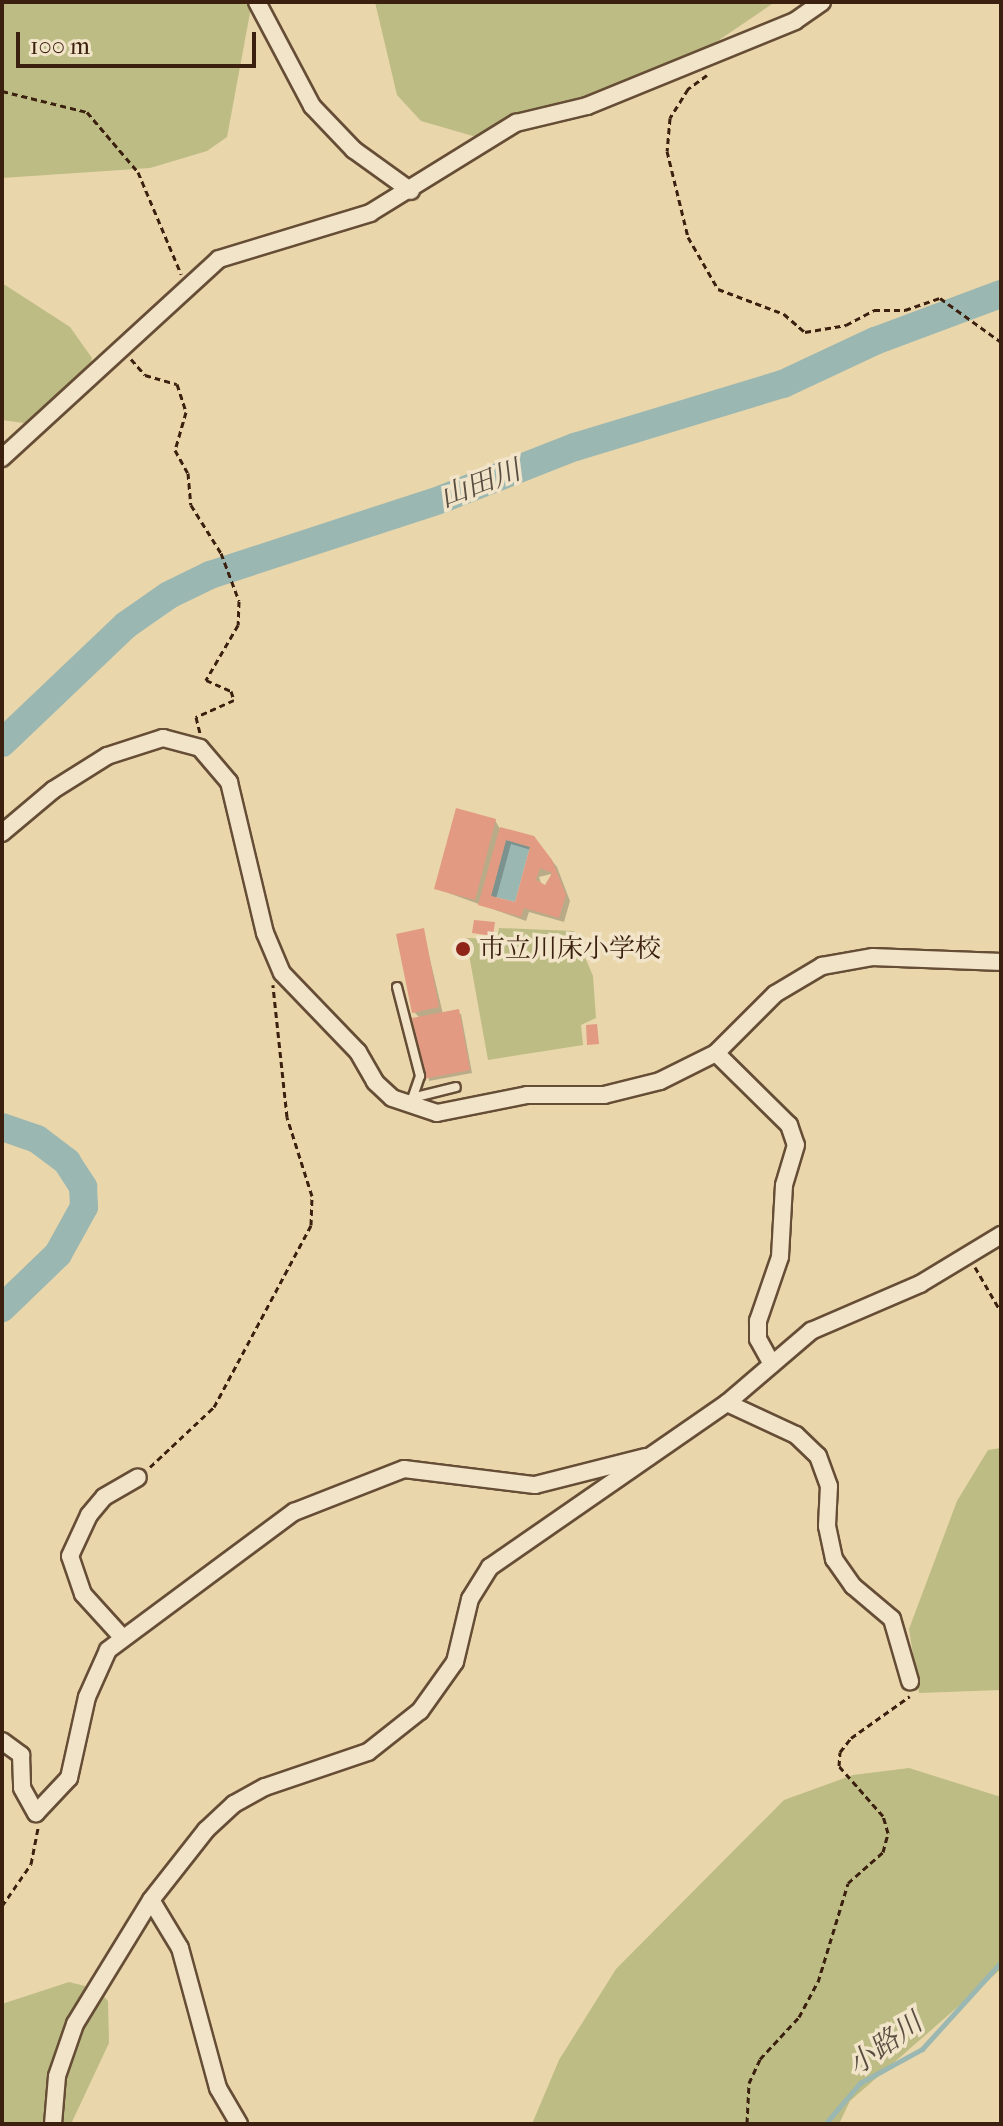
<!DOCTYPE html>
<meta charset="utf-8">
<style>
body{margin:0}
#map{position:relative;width:1003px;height:2126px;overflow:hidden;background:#e9d6ab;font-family:"IM FELL French Canon","Noto Serif JP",serif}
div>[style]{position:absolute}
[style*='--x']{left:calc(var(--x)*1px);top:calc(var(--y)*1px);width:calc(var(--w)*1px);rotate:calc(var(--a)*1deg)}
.green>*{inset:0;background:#bdbc84}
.water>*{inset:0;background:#9ab7b2}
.shadow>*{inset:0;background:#0003}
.stream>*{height:5px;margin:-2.5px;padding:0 2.5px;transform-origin:2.5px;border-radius:2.5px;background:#9ab7b2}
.river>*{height:28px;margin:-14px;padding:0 14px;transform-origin:14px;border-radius:14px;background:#9ab7b2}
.building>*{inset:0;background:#e29a82}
.path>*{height:3px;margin-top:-1.5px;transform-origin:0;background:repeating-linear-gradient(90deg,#3b1f0f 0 6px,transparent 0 10px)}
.roads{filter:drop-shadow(2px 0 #664d36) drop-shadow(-2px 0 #664d36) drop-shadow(0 2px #664d36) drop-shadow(0 -2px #664d36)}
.lane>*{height:8px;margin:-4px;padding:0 4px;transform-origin:4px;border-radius:4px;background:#f1e4c8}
.street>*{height:16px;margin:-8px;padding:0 8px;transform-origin:8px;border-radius:8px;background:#f1e4c8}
.dots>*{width:22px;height:22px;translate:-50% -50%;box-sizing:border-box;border:4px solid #f1e4c8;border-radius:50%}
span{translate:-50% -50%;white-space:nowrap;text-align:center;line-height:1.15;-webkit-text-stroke:7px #f1e4c8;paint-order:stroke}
.poi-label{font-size:26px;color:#3b1f0f}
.left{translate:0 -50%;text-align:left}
.water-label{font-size:28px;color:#584d40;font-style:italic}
.frame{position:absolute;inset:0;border:4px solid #3b1f0f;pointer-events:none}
.scale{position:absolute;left:16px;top:32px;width:240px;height:36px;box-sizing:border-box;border:4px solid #3b1f0f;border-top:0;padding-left:10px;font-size:24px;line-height:28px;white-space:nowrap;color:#3b1f0f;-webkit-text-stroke:6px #f1e4c8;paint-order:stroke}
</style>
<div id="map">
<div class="green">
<i style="clip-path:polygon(2px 2px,252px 2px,227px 137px,207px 151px,150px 168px,2px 178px)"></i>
<i style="clip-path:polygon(375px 2px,775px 2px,706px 49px,524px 126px,473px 136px,421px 121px,397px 95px)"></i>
<i style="clip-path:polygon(2px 283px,70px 327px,92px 358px,85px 389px,31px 424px,2px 420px)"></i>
<i style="clip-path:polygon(499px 928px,574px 931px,593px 976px,596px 1018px,581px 1025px,583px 1045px,488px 1060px,466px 938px,497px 939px)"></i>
<i style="clip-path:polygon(1001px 1448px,1001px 1690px,919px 1693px,909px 1629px,957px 1501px,988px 1450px)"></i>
<i style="clip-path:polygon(909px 1768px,1001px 1797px,1001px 1969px,850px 2101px,839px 2124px,532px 2124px,559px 2060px,616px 1969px,784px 1800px,853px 1775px)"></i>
<i style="clip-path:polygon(69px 1982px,97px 1989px,108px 2001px,109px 2043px,71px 2124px,2px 2124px,2px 2004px)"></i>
</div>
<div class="water">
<i style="clip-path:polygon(506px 840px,530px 847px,515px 902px,491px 896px)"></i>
</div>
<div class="shadow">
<i style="clip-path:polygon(evenodd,495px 820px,500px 829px,539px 844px,557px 867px,570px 901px,564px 922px,529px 912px,526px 921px,437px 889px,495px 820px,511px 844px,531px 850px,516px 905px,496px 899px,511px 844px,495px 820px,551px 874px,552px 883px,542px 886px,539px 877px,551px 874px)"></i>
<i style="clip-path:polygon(423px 930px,443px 1014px,461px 1014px,472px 1073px,429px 1081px,420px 1018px,414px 1012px)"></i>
</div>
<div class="stream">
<i style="--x:825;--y:2124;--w:54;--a:-49.5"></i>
<i style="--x:860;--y:2083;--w:71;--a:-28.7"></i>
<i style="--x:922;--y:2049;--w:118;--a:-47.8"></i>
</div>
<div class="river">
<i style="--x:2;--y:743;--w:171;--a:-43.6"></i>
<i style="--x:126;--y:625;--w:52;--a:-34.9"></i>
<i style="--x:169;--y:595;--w:46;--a:-26"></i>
<i style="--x:210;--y:575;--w:244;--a:-18.1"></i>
<i style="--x:442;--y:499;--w:143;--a:-21.4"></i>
<i style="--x:575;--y:447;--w:217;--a:-16.9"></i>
<i style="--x:783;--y:384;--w:102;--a:-25.1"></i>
<i style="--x:875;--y:341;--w:134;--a:-20.5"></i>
<i style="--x:2;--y:1127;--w:37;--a:19"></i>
<i style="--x:37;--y:1139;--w:38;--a:37"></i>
<i style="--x:67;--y:1162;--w:30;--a:57"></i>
<i style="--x:83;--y:1187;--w:20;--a:87"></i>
<i style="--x:84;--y:1207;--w:54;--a:119"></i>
<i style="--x:58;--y:1254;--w:78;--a:136"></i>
</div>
<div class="building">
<i style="clip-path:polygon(456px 808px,496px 819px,475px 900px,434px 889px)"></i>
<i style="clip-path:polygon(evenodd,500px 827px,534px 836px,552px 860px,566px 895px,559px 918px,524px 908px,521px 917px,478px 905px,500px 827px,506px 840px,530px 847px,515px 902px,491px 896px,506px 840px,500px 827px,540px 868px,552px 873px,545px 885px,536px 880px,540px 868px)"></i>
<i style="clip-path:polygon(474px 920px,495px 922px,493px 936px,472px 933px)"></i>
<i style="clip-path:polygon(424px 928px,439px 1007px,412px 1013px,396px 934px)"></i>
<i style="clip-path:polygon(459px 1009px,470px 1070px,424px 1079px,412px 1018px)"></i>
<i style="clip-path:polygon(597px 1024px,599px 1044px,587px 1045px,586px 1025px)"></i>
</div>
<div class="path">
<i style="--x:707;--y:75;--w:24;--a:144"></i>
<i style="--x:688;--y:89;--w:34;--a:122"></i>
<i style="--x:670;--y:118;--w:33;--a:95"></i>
<i style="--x:667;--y:151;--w:89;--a:76.3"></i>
<i style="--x:688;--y:237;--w:60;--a:60"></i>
<i style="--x:718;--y:289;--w:71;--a:20.7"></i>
<i style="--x:784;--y:314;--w:28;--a:41"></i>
<i style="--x:805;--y:332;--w:42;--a:-9.7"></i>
<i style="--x:846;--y:325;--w:32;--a:-28"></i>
<i style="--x:874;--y:310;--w:31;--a:0"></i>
<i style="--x:905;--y:310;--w:37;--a:-19"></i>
<i style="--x:940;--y:298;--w:75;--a:35.8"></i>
<i style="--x:2;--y:91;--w:88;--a:13.9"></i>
<i style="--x:87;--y:112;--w:79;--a:49.6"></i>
<i style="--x:138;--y:172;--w:111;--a:67.1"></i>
<i style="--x:131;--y:359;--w:21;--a:49"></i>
<i style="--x:145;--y:375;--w:33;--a:16"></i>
<i style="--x:177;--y:384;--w:29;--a:72"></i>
<i style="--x:186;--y:412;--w:40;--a:106"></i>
<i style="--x:175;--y:450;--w:26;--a:61"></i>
<i style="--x:188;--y:473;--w:32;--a:85"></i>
<i style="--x:191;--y:505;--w:57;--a:58"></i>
<i style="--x:221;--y:553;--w:51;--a:69.4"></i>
<i style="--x:239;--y:601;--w:24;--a:92"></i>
<i style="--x:238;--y:625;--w:64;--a:120.2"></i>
<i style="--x:206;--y:680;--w:27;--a:24"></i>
<i style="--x:231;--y:691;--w:9;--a:72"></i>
<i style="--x:234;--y:700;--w:42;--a:155.9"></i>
<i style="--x:196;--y:717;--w:16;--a:76"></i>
<i style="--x:975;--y:1267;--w:52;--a:60"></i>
<i style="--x:150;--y:1467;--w:88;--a:-43.2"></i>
<i style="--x:214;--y:1407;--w:206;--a:-61.9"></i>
<i style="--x:311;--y:1225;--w:29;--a:-88"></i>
<i style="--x:312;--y:1196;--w:83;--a:-107.6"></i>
<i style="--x:287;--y:1117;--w:133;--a:-96.1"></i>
<i style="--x:2;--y:1906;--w:51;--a:-55.4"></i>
<i style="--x:31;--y:1864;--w:37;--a:-79"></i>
<i style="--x:747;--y:2123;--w:40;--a:-87.1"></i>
<i style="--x:749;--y:2083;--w:26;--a:-65"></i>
<i style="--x:760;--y:2059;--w:57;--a:-47.1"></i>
<i style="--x:799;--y:2017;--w:40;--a:-62"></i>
<i style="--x:818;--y:1982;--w:103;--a:-73.1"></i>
<i style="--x:848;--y:1883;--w:47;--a:-41.5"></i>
<i style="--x:883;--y:1852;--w:20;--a:-75"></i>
<i style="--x:888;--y:1833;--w:18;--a:-106"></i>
<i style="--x:883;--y:1816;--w:67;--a:-131.3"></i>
<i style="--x:839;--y:1766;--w:14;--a:-86"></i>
<i style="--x:840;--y:1752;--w:18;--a:-52"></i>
<i style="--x:851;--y:1738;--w:72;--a:-35.4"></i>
</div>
<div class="roads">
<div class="lane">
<i style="--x:397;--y:987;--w:92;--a:75.5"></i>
<i style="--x:420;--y:1076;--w:21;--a:109"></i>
<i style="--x:412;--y:1098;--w:45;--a:-14"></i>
</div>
<div class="street">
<i style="--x:257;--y:2;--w:118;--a:62.1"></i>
<i style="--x:312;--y:106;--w:61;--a:46.3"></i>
<i style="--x:354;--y:150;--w:70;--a:35.7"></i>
<i style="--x:2;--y:458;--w:294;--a:-42.5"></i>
<i style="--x:219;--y:259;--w:158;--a:-16.9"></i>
<i style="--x:370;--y:213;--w:172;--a:-31.7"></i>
<i style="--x:516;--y:123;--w:73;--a:-13.5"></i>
<i style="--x:587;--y:106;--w:225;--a:-22.2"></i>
<i style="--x:795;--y:21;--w:33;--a:-35"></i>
<i style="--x:2;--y:833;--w:67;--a:-40.1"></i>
<i style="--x:53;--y:790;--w:64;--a:-32.2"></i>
<i style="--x:107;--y:756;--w:59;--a:-17.8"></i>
<i style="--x:163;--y:738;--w:38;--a:15"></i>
<i style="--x:200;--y:748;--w:45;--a:49.5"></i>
<i style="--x:229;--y:782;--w:155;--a:76.6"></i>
<i style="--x:265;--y:933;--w:43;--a:67"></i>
<i style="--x:282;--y:973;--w:110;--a:46.1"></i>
<i style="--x:358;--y:1052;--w:34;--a:60"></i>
<i style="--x:375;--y:1082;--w:23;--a:43"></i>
<i style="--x:392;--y:1098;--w:47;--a:18.4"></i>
<i style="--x:437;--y:1113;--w:92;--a:-11.3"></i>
<i style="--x:527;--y:1095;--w:77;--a:0"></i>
<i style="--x:604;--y:1095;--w:58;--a:-14"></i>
<i style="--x:660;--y:1081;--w:63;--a:-26.6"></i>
<i style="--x:716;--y:1053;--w:83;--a:-45"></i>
<i style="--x:775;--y:994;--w:55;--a:-30.8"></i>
<i style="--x:822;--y:966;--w:52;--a:-10"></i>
<i style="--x:873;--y:957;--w:128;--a:2.2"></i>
<i style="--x:716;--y:1053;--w:103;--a:44.6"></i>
<i style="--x:789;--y:1125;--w:21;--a:71"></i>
<i style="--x:796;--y:1145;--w:42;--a:106.7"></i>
<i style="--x:784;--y:1185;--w:72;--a:93.2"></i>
<i style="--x:780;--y:1257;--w:68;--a:109"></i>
<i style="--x:758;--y:1321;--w:18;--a:90"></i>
<i style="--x:758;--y:1339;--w:29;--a:61"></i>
<i style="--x:727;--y:1403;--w:76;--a:24.9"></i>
<i style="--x:796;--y:1435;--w:30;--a:44"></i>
<i style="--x:818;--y:1456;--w:32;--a:70"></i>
<i style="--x:829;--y:1486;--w:40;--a:92.9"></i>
<i style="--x:827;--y:1526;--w:34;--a:78"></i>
<i style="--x:834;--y:1559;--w:33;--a:55"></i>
<i style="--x:853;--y:1586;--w:51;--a:40.2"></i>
<i style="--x:892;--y:1619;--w:65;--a:73.8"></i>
<i style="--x:122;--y:1637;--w:58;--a:-132.2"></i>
<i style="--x:83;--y:1594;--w:40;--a:-108.9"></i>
<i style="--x:70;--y:1556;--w:45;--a:-65.1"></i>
<i style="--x:89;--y:1515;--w:23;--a:-50"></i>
<i style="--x:104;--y:1497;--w:39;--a:-30"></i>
<i style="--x:2;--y:1741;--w:24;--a:36"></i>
<i style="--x:21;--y:1755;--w:33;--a:88"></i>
<i style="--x:22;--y:1788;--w:29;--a:61"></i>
<i style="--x:36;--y:1813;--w:48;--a:-46.7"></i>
<i style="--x:69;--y:1778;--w:83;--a:-77.5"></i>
<i style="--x:87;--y:1697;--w:51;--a:-65.9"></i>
<i style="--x:108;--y:1650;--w:232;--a:-36.6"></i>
<i style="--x:294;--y:1512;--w:118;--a:-21.4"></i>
<i style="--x:404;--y:1469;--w:132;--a:7"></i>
<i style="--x:535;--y:1485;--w:114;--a:-14.2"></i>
<i style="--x:151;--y:1900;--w:56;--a:58.9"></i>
<i style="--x:180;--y:1948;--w:145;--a:74.8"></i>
<i style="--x:218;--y:2088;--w:42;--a:59.7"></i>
<i style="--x:53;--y:2124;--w:48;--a:-85.2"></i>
<i style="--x:57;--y:2076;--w:55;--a:-70.9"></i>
<i style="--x:75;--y:2024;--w:145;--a:-58.5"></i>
<i style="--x:151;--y:1900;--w:89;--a:-51.8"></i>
<i style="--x:206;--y:1830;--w:38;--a:-43"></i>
<i style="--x:234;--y:1804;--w:35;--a:-29"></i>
<i style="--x:265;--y:1787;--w:109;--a:-18.8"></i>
<i style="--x:368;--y:1752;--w:66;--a:-38.3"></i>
<i style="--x:420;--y:1711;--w:60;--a:-54.5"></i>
<i style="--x:455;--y:1662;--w:65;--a:-76.6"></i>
<i style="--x:470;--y:1599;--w:38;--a:-58"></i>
<i style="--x:490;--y:1567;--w:288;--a:-34.7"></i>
<i style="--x:727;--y:1403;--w:111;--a:-40.6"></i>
<i style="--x:811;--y:1331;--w:119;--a:-23.3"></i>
<i style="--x:920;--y:1284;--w:95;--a:-31.2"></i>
</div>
</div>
<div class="dots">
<i style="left:463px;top:949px;background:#8f2418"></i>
</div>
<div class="poi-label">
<span class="left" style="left:479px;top:949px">市立川床小学校</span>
</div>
<div class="water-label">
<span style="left:480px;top:484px;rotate:-21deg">山田川</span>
<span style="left:885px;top:2044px;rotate:-36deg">小路川</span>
</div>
<div class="frame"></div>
<div class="scale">100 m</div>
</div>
